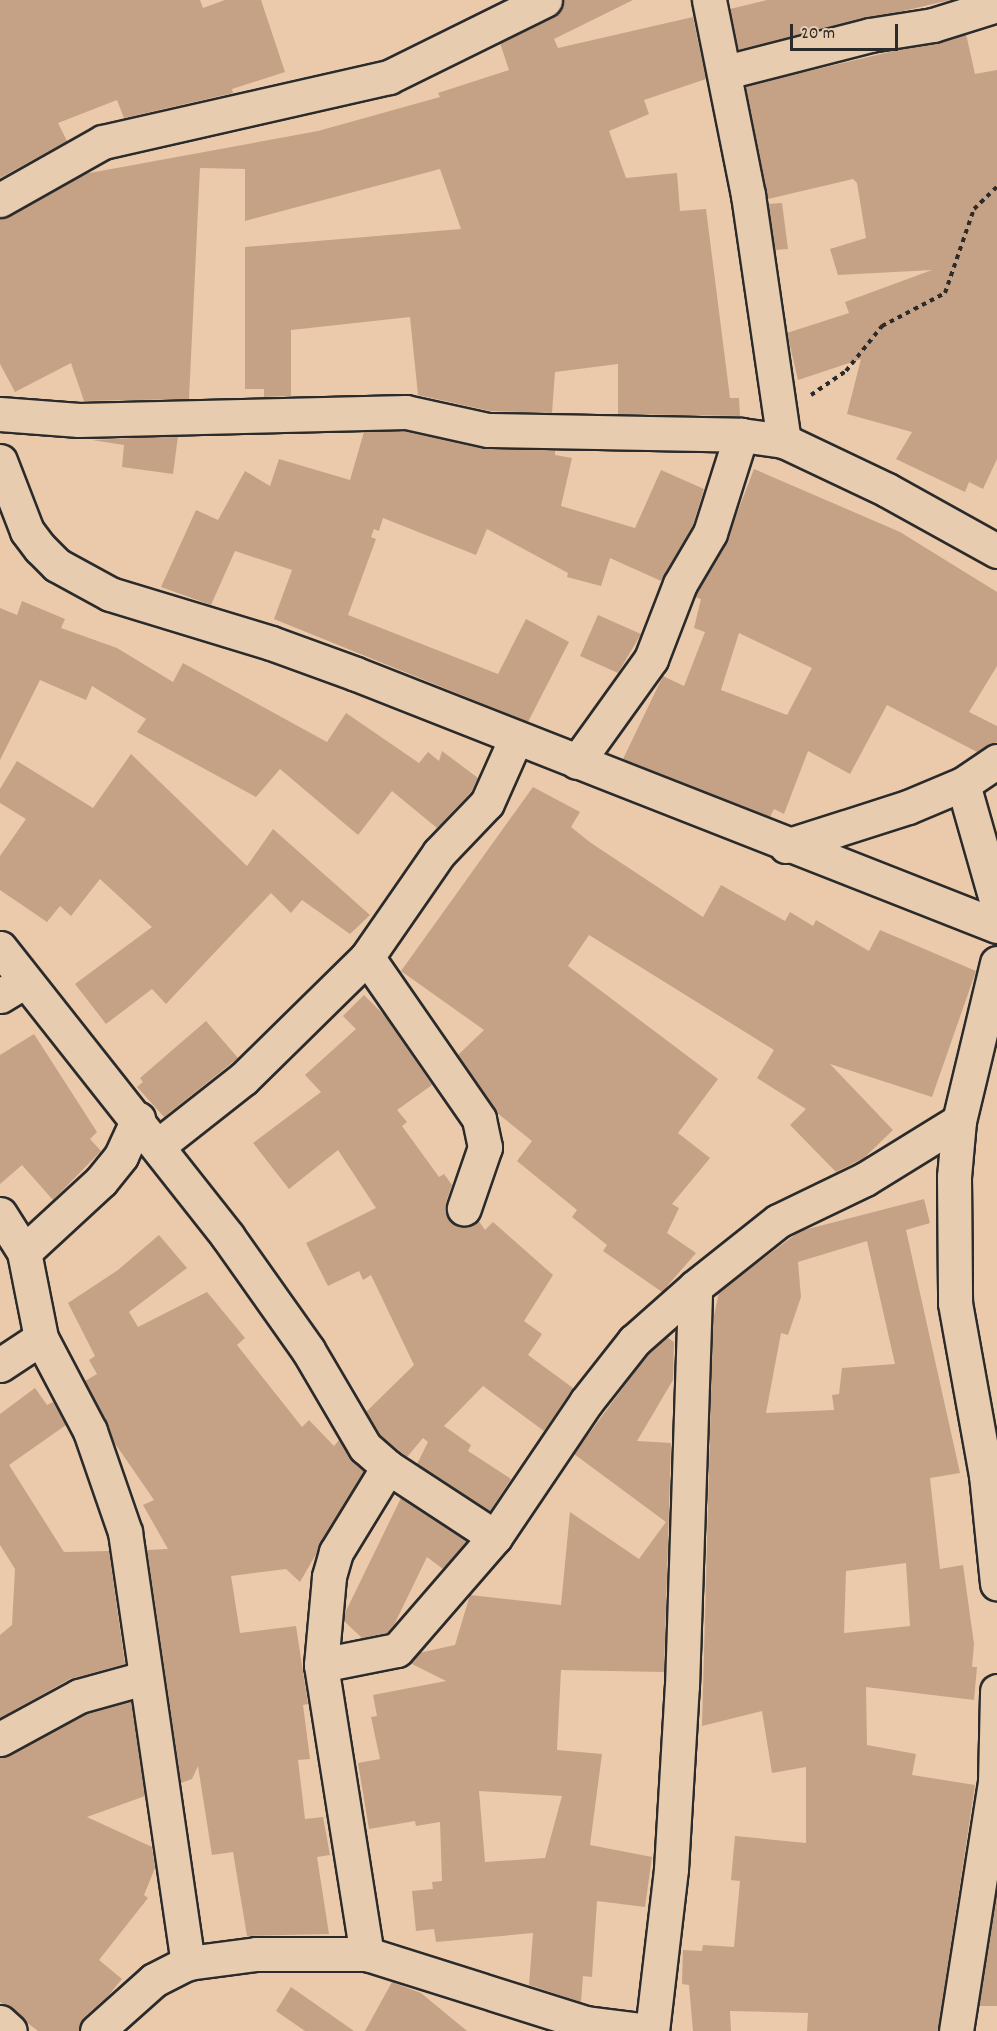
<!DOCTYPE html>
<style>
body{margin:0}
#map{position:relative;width:997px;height:2031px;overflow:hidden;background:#eacaaa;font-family:Dekko,sans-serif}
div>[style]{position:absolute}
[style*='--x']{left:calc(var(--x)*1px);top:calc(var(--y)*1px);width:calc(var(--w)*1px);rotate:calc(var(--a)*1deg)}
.building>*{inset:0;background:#c5a285}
.path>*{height:4px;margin-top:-2px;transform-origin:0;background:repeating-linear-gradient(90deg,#2b2b2b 0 4.5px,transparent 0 9px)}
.roads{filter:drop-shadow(2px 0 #2b2b2b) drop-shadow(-2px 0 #2b2b2b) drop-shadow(0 2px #2b2b2b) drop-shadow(0 -2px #2b2b2b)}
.minor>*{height:33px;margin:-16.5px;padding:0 16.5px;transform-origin:16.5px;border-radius:16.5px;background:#e7ccaf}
span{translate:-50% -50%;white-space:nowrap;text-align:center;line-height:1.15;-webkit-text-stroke:4.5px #e7ccaf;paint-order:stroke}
.scale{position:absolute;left:790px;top:24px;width:108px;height:27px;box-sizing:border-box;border:3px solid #2b2b2b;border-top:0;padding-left:8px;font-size:18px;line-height:21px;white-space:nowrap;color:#2b2b2b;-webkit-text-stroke:4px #e7ccaf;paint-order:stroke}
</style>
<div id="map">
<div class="building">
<i style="clip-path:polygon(0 0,200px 0,203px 8px,225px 0,261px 0,285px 72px,232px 89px,233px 93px,124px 118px,117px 100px,58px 123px,67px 141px,0 178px)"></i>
<i style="clip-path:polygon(564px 0,633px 0,554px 39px,558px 48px,693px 17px,706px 79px,644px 100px,649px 114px,609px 131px,626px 178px,677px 173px,680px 211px,706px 209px,730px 398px,739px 398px,740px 416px,618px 414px,618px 364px,555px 372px,552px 413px,490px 411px,418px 395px,410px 317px,291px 330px,291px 396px,264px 397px,264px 389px,245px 389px,245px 247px,461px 229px,440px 169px,245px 221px,245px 169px,200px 168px,189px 399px,84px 401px,71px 363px,15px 392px,0 364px,0 219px,84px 174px,318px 131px,440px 97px,438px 93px,509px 70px,500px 43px,553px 17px)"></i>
<i style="clip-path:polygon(767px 0,950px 0,738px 50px,730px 9px)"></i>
<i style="clip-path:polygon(966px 34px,975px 74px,997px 70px,997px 459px,983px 489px,969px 482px,965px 492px,896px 459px,912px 432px,847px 414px,861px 359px,798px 380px,787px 333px,849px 313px,845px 302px,932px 270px,838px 275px,830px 249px,866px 238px,857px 183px,853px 179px,768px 199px,745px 86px)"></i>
<i style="clip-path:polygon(782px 203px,788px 249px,775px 250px,768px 204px)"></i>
<i style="clip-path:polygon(404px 431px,484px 448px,555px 450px,555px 455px,572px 458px,561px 506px,635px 528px,661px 470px,704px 489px,693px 525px,661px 581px,610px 558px,601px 586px,567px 577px,568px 573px,487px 529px,476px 555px,383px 518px,379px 531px,374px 529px,371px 537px,376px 539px,348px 615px,498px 674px,526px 619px,569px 642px,528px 722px,274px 619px,292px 570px,235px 551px,211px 605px,161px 587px,196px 510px,218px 520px,245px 471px,270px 486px,279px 459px,350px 480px,364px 432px)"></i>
<i style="clip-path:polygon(178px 436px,173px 474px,122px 467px,124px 445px,92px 440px)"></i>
<i style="clip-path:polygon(evenodd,754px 469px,900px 532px,997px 592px,997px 666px,969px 712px,997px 726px,997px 742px,977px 752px,887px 705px,850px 774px,808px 751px,784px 814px,774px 809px,770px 817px,623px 759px,663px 676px,684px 686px,705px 632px,694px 628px,701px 599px,695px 597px,726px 542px,754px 469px,739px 633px,812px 668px,787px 715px,721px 690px,739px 633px)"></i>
<i style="clip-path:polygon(22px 601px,65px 619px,61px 628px,117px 648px,173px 682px,183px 663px,327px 742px,346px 713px,419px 763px,428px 752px,439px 761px,442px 751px,478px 778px,471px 792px,437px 828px,392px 791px,358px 835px,280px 769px,256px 797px,137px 732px,146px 719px,92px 686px,86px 700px,40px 680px,0 760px,0 608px,17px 615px)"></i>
<i style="clip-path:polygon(598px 615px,641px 634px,618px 673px,580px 656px)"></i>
<i style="clip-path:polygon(131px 754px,247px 866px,273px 829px,370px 915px,350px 934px,302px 900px,291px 913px,271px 893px,166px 1004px,152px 989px,106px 1024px,75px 984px,152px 927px,100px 879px,71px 916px,60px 906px,47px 922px,0 890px,0 856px,26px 819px,0 803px,0 789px,17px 761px,93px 808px)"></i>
<i style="clip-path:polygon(533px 787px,580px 812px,571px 827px,591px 843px,703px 917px,721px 885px,785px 921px,790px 912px,813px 926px,816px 920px,869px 951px,880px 930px,976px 971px,932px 1097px,830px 1064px,893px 1130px,864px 1158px,836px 1172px,790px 1125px,806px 1109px,757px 1078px,774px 1050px,589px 935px,568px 966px,718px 1079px,678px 1133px,710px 1158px,672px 1204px,679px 1208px,667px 1233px,696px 1253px,662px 1292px,603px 1251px,607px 1245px,572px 1217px,577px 1210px,517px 1161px,532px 1141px,496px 1112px,458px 1055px,484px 1030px,401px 971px)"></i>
<i style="clip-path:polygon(364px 995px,384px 1015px,432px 1085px,397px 1110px,407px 1122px,402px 1126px,439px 1177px,444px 1174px,452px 1185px,446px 1202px,450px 1220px,467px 1226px,478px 1220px,485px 1230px,493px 1222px,553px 1275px,524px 1321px,542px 1334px,528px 1355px,573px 1388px,544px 1431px,483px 1386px,444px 1426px,471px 1445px,468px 1451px,511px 1479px,490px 1511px,417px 1464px,428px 1442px,423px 1438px,407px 1457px,380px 1435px,366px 1412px,414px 1365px,371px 1275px,363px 1280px,359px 1271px,328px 1286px,306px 1243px,376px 1208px,338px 1150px,289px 1189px,253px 1143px,321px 1092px,305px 1075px,356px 1029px,343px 1016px)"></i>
<i style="clip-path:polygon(206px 1021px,238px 1058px,164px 1117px,137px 1087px,143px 1082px,140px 1078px)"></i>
<i style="clip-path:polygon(34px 1034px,97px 1132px,90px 1139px,101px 1151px,53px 1200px,22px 1165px,0 1184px,0 1055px)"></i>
<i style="clip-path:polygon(evenodd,924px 1199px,930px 1223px,906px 1230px,960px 1473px,930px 1478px,940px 1569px,963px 1565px,974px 1644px,972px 1667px,977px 1667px,974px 1700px,866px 1687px,867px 1745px,916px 1754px,912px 1775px,975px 1785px,938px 2031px,807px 2031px,808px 2013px,730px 2011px,731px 2031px,693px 2031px,689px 1985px,682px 1984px,683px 1950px,702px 1951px,703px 1945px,734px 1947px,740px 1881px,731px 1880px,735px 1836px,806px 1843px,806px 1767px,772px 1773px,762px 1711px,702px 1726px,713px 1321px,719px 1292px,800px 1231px,924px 1199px,867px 1241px,895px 1364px,842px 1368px,839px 1394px,832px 1395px,834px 1410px,766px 1413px,781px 1333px,788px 1335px,801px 1297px,798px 1262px,867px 1241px,924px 1199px,906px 1563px,910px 1626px,844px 1633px,846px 1571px,906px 1563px)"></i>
<i style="clip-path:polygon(159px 1235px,187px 1268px,129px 1312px,138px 1327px,207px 1292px,245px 1338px,237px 1345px,302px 1427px,309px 1420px,334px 1446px,339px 1440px,364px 1471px,300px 1582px,286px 1569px,231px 1576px,240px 1633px,296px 1626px,308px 1704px,303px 1705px,310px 1759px,298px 1760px,305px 1819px,323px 1817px,330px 1855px,317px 1857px,329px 1934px,247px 1936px,233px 1852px,212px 1855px,198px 1766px,192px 1779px,181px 1783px,147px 1550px,168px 1549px,143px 1505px,154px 1500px,114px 1442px,85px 1381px,97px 1374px,89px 1360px,95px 1356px,68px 1303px,118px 1270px)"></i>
<i style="clip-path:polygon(evenodd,667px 1337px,674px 1342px,673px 1380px,637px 1441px,671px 1443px,664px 1672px,561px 1670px,557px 1750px,602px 1754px,590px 1845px,652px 1857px,645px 1907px,597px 1901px,592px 1977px,583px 1976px,581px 2002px,529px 1985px,533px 1933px,436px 1942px,434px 1929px,416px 1931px,412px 1891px,433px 1889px,432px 1882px,442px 1881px,440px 1822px,416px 1826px,415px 1821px,369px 1829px,358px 1763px,380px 1759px,371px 1717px,377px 1716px,373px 1695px,446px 1681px,410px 1663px,419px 1653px,455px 1645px,470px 1595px,561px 1605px,570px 1512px,639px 1559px,666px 1522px,574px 1454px,648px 1354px,667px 1337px,479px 1791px,562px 1796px,545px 1858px,485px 1862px,479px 1791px)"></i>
<i style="clip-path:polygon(35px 1388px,47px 1405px,53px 1402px,66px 1425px,9px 1465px,64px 1552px,109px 1551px,125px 1664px,70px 1679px,0 1718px,0 1635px,12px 1625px,15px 1569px,0 1545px,0 1414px)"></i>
<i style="clip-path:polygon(401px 1498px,467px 1541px,443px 1569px,427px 1557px,394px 1625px,387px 1633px,362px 1638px,344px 1621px,345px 1613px)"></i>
<i style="clip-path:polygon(131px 1701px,145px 1796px,87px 1817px,152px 1847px,155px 1868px,144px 1895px,148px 1898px,99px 1960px,122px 1979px,108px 1996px,84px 2017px,79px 2031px,38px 2031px,0 2002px,0 1758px,86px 1713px)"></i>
<i style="clip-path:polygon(997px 1890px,997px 2006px,979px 2006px)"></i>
<i style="clip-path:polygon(392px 1982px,421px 1993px,467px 2031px,365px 2031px)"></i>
<i style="clip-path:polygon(291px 1987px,354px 2031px,305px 2031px,276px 2011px)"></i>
</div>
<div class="path">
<i style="--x:811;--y:395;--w:42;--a:-34.4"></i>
<i style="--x:846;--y:371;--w:58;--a:-51.3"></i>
<i style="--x:882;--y:326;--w:71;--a:-27.6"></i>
<i style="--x:945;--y:293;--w:89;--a:-71"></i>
<i style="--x:974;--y:209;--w:32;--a:-44"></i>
</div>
<div class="roads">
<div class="minor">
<i style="--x:709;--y:0;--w:199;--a:78.7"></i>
<i style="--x:748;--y:195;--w:249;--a:81.7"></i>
<i style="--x:726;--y:72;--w:149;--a:-14.4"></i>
<i style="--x:870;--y:35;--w:64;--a:-9"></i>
<i style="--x:933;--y:25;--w:67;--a:-17.4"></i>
<i style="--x:0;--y:200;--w:118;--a:-29.4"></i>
<i style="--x:103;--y:142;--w:293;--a:-12.8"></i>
<i style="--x:389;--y:77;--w:174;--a:-26.3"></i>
<i style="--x:0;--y:414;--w:79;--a:4.3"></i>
<i style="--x:79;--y:420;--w:327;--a:-1.4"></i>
<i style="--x:406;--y:412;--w:84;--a:12.4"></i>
<i style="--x:488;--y:430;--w:253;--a:1.1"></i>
<i style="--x:741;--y:435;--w:43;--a:7.9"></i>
<i style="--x:784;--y:441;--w:114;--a:25.4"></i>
<i style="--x:887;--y:490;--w:126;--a:29"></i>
<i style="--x:0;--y:461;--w:75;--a:68.9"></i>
<i style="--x:27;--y:531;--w:21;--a:53"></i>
<i style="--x:40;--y:548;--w:24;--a:45"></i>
<i style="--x:57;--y:565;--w:60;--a:28.7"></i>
<i style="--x:110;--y:594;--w:168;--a:16.9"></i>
<i style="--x:271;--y:643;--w:90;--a:20"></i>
<i style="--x:356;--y:674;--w:689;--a:21.46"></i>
<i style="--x:577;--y:762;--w:127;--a:-54.3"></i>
<i style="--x:651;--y:659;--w:80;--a:-68.9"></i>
<i style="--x:680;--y:584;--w:59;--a:-59.5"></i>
<i style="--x:710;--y:533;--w:103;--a:-72.4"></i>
<i style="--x:963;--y:784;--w:124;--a:74.1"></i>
<i style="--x:786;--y:846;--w:128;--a:-17.7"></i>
<i style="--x:908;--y:807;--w:60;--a:-22.7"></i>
<i style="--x:963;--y:784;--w:41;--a:-34.1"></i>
<i style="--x:0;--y:948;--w:368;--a:51.7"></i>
<i style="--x:228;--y:1237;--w:138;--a:54.7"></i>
<i style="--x:308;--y:1350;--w:113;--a:59.6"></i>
<i style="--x:365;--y:1447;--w:30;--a:41"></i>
<i style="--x:388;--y:1467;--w:100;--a:121.5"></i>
<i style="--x:336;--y:1552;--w:26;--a:106"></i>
<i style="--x:329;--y:1577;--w:88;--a:95.2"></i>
<i style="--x:321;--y:1665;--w:293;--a:81"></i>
<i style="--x:367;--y:957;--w:197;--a:55.3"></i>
<i style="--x:479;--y:1119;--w:29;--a:78"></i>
<i style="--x:485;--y:1147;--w:65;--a:109"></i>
<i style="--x:997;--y:963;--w:163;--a:103.5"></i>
<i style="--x:959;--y:1121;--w:56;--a:95.1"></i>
<i style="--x:954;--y:1177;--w:126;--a:89.5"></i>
<i style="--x:955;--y:1303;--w:175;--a:79.8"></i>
<i style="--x:986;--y:1475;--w:109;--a:84.2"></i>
<i style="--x:0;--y:996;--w:29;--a:-31"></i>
<i style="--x:159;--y:1145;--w:107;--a:-38.2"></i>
<i style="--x:243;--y:1079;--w:174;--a:-44.5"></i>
<i style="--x:367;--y:957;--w:126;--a:-55.3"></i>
<i style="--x:439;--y:853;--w:69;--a:-46.2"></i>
<i style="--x:487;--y:803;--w:71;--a:-66"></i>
<i style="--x:0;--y:1214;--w:45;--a:57.7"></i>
<i style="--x:24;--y:1252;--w:88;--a:78.8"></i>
<i style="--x:41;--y:1338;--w:105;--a:62.2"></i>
<i style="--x:90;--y:1431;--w:107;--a:70.9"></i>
<i style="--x:125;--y:1532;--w:436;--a:81.7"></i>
<i style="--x:24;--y:1252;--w:105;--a:-42.7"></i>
<i style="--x:101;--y:1181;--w:32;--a:-51"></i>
<i style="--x:121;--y:1156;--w:41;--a:-65.3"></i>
<i style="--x:0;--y:1365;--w:49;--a:-33.4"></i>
<i style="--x:388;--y:1467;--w:128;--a:33.2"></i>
<i style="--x:321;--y:1665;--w:77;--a:-11.2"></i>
<i style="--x:397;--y:1650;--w:150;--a:-49.1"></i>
<i style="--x:495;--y:1537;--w:163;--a:-56"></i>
<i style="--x:586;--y:1402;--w:78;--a:-51.8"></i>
<i style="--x:634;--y:1341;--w:81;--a:-41.5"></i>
<i style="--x:695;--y:1287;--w:106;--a:-38.5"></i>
<i style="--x:778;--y:1221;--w:97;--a:-25.8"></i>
<i style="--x:865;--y:1179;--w:110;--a:-31.7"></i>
<i style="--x:0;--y:1739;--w:90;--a:-28.6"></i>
<i style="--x:79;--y:1696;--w:67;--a:-15.5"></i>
<i style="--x:0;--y:2022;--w:13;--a:42"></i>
<i style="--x:97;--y:2031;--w:76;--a:-41.8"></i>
<i style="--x:154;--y:1980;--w:38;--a:-27"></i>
<i style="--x:188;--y:1963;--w:69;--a:-7.5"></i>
<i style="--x:256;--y:1954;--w:111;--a:0"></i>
<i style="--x:367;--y:1954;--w:230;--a:17.5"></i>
<i style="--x:586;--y:2023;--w:64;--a:7.2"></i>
<i style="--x:652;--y:2031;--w:163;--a:-83.3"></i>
<i style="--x:671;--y:1869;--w:183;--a:-86.6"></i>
<i style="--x:682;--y:1686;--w:399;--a:-88.1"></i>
<i style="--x:956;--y:2031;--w:252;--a:-81.1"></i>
<i style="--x:995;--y:1782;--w:91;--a:-88.7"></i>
</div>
</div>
<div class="scale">20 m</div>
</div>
